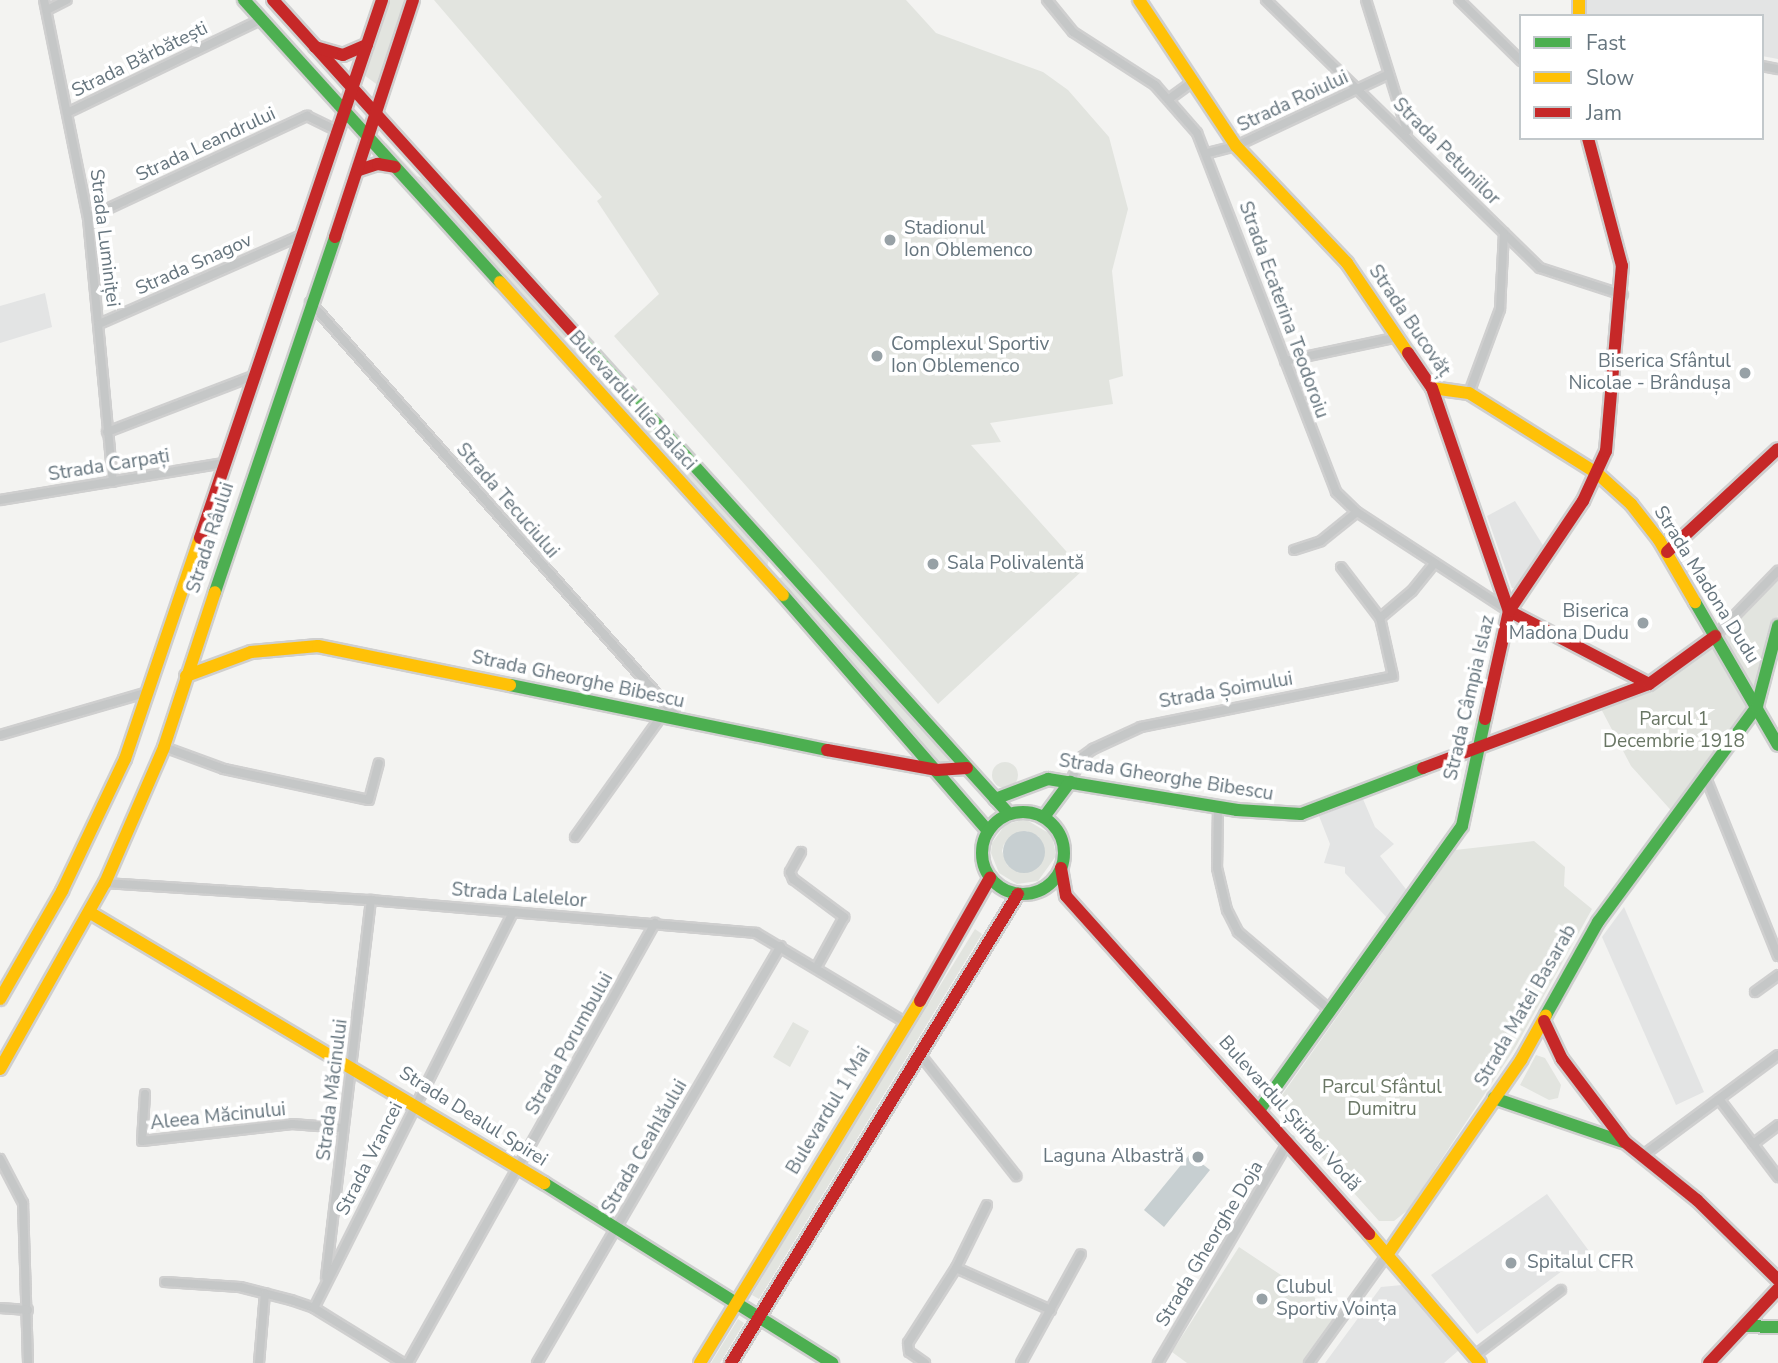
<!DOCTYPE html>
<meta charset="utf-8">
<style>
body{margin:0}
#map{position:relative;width:1778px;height:1363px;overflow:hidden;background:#f3f3f1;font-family:"Nunito Sans",sans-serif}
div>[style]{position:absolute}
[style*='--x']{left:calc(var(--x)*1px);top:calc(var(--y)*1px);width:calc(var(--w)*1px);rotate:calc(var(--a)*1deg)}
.built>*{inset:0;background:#e3e4e4}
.green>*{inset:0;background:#e2e4df}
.round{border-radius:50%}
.water>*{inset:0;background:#c7cfd1}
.roads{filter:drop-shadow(2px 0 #cfcfcf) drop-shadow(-2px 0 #cfcfcf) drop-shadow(0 2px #cfcfcf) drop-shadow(0 -2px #cfcfcf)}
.street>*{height:8px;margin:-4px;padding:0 4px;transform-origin:4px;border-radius:4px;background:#c5c7c7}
.fast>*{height:12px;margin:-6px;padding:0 6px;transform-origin:6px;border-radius:6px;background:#4caf50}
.fast>.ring{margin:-6px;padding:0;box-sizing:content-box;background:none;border:12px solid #4caf50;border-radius:50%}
.slow>*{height:12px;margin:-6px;padding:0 6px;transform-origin:6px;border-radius:6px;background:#ffc107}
.jam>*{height:12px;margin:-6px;padding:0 6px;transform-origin:6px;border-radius:6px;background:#c62828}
.dots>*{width:19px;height:19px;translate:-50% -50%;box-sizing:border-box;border:4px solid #fff;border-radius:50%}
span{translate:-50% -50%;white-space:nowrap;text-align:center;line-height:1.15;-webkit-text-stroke:7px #fff;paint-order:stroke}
.street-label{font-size:19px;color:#66757e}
.poi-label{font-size:19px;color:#66757e}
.left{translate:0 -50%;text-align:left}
.right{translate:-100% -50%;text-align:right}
.park-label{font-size:19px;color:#697664}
.legend{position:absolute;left:1519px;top:14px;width:245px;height:126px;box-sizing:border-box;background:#fff;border:2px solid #c2c8cb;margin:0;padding:9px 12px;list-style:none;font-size:21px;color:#66757e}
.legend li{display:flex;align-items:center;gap:14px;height:35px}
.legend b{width:35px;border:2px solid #c2c8cb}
</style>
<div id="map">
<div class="built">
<i style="clip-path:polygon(1585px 0,1778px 0,1778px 59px,1762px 56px,1762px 16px,1585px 16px)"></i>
<i style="clip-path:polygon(45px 293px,52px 327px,0 343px,0 306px)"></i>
<i style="clip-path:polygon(1515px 501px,1546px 550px,1518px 588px,1512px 588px,1487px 516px)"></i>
<i style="clip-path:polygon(1363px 799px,1375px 827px,1394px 844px,1380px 856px,1409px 893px,1390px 921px,1345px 873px,1345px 867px,1324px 863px,1330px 844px,1319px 816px)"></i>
<i style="clip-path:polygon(1624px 907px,1704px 1092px,1676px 1105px,1602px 937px)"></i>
<i style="clip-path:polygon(1547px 1194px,1589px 1251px,1477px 1334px,1431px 1275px)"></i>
<i style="clip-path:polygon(1402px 1285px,1459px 1350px,1444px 1363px,1325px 1363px,1381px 1287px)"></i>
</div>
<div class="green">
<i style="clip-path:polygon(390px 0,406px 0,379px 86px,364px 75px)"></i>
<i style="clip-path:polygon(434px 0,906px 0,936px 33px,1043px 72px,1068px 90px,1109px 137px,1128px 209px,1112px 271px,1123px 376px,1109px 380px,1113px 404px,990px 423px,1001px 442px,971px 445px,1083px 570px,938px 704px,614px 336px,659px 294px,597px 201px,602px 197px)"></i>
<i style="clip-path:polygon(386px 143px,417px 176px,427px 180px,584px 354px,582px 363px,383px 148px)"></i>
<i style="clip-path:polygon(600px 376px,769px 559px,767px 568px,596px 381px)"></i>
<i style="clip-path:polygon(1778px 571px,1778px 615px,1762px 690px,1677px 817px,1631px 766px,1598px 703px,1649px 684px,1702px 648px)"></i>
<i style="clip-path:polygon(783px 576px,950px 758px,950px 766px,942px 766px,780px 587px,778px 580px)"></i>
<i class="round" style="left:992px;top:762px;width:26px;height:26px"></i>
<i style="clip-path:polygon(evenodd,1025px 819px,1052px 835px,1056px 856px,1038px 881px,1017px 884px,999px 873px,991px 853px,992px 843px,1005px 825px,1025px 819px,1027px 831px,1039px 837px,1037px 868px,1018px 872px,1007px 865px,1002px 851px,1004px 844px,1027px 831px)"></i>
<i style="clip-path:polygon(1534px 841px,1565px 867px,1564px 886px,1592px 909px,1515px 1048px,1408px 1210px,1394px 1221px,1379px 1221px,1275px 1105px,1455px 850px)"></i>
<i style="clip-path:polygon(975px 929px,982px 934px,759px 1299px,752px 1295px,808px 1199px)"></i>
<i style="clip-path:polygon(793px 1022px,809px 1031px,790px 1067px,773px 1057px)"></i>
<i style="clip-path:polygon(1536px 1055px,1545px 1058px,1561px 1085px,1558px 1098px,1549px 1100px,1520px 1085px)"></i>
<i style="clip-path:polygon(1239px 1247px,1338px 1313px,1303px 1363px,1187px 1363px,1172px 1352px)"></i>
<i style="clip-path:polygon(738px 1319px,744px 1323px,720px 1363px,711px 1363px)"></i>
</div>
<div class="water">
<i class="round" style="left:1003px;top:831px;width:42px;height:42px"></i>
<i style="clip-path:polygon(1190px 1154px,1210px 1170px,1164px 1227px,1144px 1210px)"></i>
</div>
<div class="roads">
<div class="street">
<i style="--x:44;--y:0;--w:222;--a:78.6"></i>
<i style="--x:88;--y:218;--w:265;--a:84.6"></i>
<i style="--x:1047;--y:0;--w:41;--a:50.9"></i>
<i style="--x:1073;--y:32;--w:98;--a:32.9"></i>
<i style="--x:1155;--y:85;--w:64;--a:48.8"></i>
<i style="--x:1197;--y:133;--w:385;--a:68.8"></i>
<i style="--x:1336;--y:492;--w:29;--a:44"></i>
<i style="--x:1357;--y:512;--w:181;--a:33.1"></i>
<i style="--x:1266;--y:0;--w:383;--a:44.4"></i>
<i style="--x:1540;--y:268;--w:87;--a:18"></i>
<i style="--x:1366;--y:0;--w:137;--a:72.6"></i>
<i style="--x:1459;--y:0;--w:87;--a:44.5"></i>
<i style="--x:47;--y:10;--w:22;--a:-27"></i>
<i style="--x:1762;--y:66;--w:16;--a:11"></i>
<i style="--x:1169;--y:99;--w:31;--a:-36"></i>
<i style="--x:69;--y:112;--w:214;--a:-25.7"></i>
<i style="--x:1208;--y:153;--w:29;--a:-14"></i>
<i style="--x:1236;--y:146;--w:169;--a:-25.2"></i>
<i style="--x:88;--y:218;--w:242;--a:-25"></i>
<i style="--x:307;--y:116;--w:34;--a:26"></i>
<i style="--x:310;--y:302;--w:555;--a:48.5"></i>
<i style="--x:99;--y:324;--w:222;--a:-23.7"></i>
<i style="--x:1285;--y:361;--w:116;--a:-12"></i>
<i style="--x:1469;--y:393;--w:90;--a:-69.7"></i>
<i style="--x:1500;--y:309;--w:76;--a:-87"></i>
<i style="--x:107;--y:432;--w:156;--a:-21"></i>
<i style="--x:0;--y:500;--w:226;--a:-9.4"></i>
<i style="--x:1294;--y:550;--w:28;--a:-18"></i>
<i style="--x:1321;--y:541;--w:46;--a:-38.9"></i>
<i style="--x:1380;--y:618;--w:42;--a:-40.2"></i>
<i style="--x:1412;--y:591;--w:36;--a:-51"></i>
<i style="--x:1715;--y:636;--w:91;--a:-45.9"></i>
<i style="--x:0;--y:735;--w:154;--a:-16.2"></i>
<i style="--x:164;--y:747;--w:64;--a:20.1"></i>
<i style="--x:224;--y:769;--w:148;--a:12.1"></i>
<i style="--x:369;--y:800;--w:38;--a:-75"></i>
<i style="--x:1706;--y:778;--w:192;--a:68"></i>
<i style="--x:1070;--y:782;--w:28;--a:-64"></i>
<i style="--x:1082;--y:757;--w:14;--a:-36"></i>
<i style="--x:1093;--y:749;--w:53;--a:-24.6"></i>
<i style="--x:1141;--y:727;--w:257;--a:-11.4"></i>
<i style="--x:1393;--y:676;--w:59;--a:-102.6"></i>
<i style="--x:1380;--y:618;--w:64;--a:-127.4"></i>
<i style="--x:1218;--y:807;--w:61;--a:90.9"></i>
<i style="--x:1217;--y:868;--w:43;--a:76.6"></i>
<i style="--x:1227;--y:910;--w:25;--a:63"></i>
<i style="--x:1238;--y:932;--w:122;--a:40.3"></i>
<i style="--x:575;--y:837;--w:148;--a:-54.4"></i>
<i style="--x:801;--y:852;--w:23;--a:119"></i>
<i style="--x:790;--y:872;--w:8;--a:67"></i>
<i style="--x:793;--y:879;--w:64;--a:36.7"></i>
<i style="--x:844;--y:917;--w:58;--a:118.8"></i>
<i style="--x:105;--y:883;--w:267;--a:3.7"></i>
<i style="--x:371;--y:900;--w:386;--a:4.9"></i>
<i style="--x:756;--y:933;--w:174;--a:30.9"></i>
<i style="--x:1755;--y:992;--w:29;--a:-36"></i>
<i style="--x:919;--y:1053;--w:157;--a:51.7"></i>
<i style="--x:145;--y:1094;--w:47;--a:93.7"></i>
<i style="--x:142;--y:1141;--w:151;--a:-6.5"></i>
<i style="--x:292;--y:1124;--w:51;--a:4.5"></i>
<i style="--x:1719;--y:1099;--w:98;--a:52.9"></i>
<i style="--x:1753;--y:1144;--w:31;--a:-37"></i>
<i style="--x:1642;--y:1156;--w:169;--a:-36.6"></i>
<i style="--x:0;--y:1159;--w:50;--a:62.4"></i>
<i style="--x:23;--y:1203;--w:160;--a:88.2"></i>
<i style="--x:956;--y:1268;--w:104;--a:23.9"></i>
<i style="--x:326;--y:1277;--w:380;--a:-83.2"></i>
<i style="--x:165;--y:1282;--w:75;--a:3.8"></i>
<i style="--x:240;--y:1287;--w:53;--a:14.3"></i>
<i style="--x:291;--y:1300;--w:24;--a:19"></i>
<i style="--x:314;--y:1308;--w:105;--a:31.7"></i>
<i style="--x:0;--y:1308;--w:28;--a:4"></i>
<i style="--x:314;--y:1308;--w:443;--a:-63.3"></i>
<i style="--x:1474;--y:1356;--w:109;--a:-37.2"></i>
<i style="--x:259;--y:1363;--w:70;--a:-85.1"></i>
<i style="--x:408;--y:1363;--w:505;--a:-60.69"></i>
<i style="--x:537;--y:1363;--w:483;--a:-59.7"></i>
<i style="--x:925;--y:1363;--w:19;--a:-145"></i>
<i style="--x:909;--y:1352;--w:9;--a:-96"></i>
<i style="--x:908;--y:1343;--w:89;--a:-57.4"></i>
<i style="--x:956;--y:1268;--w:70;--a:-63.8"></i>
<i style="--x:1021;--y:1363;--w:124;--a:-61.2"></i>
<i style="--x:1158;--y:1363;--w:258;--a:-59.5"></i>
<i style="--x:1309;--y:1363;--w:133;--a:-54.2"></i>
</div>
<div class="fast">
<i style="--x:244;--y:0;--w:381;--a:47.8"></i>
<i style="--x:578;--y:337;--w:643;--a:47.9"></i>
<i style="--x:215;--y:592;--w:375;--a:-71.3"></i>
<i style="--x:783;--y:595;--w:313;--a:49"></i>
<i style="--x:1695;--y:602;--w:165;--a:59.9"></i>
<i style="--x:510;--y:685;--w:324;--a:11.6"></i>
<i style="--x:995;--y:799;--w:57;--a:-20.7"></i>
<i style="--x:1048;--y:779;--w:192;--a:9.3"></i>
<i style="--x:1237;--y:810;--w:64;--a:3.6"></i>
<i style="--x:1301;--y:814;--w:130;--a:-20.7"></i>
<i class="ring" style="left:982px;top:812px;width:70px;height:70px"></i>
<i style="--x:1044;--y:817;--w:44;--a:-53.4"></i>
<i style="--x:1546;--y:1015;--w:107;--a:-60.8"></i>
<i style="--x:1598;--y:922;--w:268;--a:-53.6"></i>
<i style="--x:1757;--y:706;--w:83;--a:-75.3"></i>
<i style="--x:1494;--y:1098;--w:136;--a:18.8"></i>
<i style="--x:1260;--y:1109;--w:348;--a:-54.5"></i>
<i style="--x:1462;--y:826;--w:109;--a:-77.9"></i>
<i style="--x:544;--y:1183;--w:340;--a:32"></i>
<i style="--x:1746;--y:1326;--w:32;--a:2"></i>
</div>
<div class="slow">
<i style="--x:1139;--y:0;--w:175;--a:56.4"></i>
<i style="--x:1236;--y:146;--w:161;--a:46.5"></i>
<i style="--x:1347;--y:263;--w:109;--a:55.9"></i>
<i style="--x:1579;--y:0;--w:16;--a:90"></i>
<i style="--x:500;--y:282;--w:422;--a:47.9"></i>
<i style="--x:1432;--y:388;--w:37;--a:8"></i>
<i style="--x:1469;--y:393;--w:152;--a:32.1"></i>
<i style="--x:1598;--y:474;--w:45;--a:42.3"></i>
<i style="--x:1631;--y:504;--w:46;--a:52.1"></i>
<i style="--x:1659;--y:540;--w:72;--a:59.9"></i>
<i style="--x:186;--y:676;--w:69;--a:-20.3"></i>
<i style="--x:251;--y:652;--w:67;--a:-5.1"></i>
<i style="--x:318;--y:646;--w:196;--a:11.5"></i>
<i style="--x:89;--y:912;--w:530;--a:30.78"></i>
<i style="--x:0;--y:999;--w:125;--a:-60.1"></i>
<i style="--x:62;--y:891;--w:146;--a:-64.5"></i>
<i style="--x:125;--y:759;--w:233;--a:-71.3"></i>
<i style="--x:0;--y:1069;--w:214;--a:-60.6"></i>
<i style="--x:105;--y:883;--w:148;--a:-66.5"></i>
<i style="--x:164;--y:747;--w:163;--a:-71.8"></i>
<i style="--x:1369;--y:1234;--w:170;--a:49.3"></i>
<i style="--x:1387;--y:1255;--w:237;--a:-55.5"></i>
<i style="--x:1521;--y:1060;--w:51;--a:-60.9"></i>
<i style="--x:700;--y:1363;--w:424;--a:-58.7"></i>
</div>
<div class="jam">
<i style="--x:273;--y:0;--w:455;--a:47.9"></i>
<i style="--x:315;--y:47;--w:29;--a:16"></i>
<i style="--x:343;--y:55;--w:26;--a:-23"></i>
<i style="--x:359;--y:170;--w:20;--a:-18"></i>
<i style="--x:378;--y:164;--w:17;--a:10"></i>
<i style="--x:335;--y:237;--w:250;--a:-71.8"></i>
<i style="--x:1408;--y:353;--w:42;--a:55.6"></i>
<i style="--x:1432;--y:388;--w:236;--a:71"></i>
<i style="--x:1509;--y:611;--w:158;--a:27.5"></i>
<i style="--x:200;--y:538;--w:568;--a:-71.31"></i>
<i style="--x:1667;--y:552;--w:151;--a:-42.9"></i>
<i style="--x:1485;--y:719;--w:111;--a:-77.5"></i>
<i style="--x:1509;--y:611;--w:133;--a:-56.1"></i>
<i style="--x:1583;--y:501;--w:55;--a:-65.3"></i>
<i style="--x:1606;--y:451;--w:186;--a:-85.1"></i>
<i style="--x:1622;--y:266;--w:132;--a:-104.9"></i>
<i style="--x:827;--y:750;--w:112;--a:10.3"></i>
<i style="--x:937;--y:770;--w:30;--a:-4"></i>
<i style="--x:1423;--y:768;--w:241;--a:-20.4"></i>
<i style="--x:1649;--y:684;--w:82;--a:-36"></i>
<i style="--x:1061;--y:868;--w:28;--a:80"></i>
<i style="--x:1066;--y:896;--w:454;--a:48.1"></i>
<i style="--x:920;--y:1001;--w:142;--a:-60.4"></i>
<i style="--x:1544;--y:1021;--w:42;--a:64.7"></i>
<i style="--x:1562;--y:1059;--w:104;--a:52.8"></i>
<i style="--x:1625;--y:1142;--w:92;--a:38.9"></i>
<i style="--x:1697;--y:1200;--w:114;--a:44.6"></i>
<i style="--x:731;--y:1363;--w:550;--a:-58.54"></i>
<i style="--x:1709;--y:1363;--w:101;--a:-47"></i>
</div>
</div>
<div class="dots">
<i style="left:890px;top:240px;background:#97a1a6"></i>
<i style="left:877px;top:356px;background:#97a1a6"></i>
<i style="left:1745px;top:373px;background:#97a1a6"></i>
<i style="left:933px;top:564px;background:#97a1a6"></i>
<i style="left:1643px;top:623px;background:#97a1a6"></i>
<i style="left:1198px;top:1157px;background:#97a1a6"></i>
<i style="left:1511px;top:1263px;background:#97a1a6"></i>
<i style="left:1262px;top:1299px;background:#97a1a6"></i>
</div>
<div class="street-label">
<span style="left:140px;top:60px;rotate:-26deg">Strada Bărbătești</span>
<span style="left:1293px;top:102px;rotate:-25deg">Strada Roiului</span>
<span style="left:206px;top:145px;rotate:-25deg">Strada Leandrului</span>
<span style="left:1446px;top:152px;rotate:45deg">Strada Petuniilor</span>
<span style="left:104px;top:238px;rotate:83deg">Strada Luminiței</span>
<span style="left:194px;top:265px;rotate:-24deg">Strada Snagov</span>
<span style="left:1283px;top:310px;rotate:70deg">Strada Ecaterina Teodoroiu</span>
<span style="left:1409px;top:321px;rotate:56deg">Strada Bucovăț</span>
<span style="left:632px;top:401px;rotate:48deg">Bulevardul Ilie Balaci</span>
<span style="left:109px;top:466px;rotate:-9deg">Strada Carpați</span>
<span style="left:507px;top:501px;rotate:49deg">Strada Tecuciului</span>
<span style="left:211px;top:538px;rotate:-72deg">Strada Râului</span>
<span style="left:1706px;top:585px;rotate:58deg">Strada Madona Dudu</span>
<span style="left:578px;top:680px;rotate:12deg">Strada Gheorghe Bibescu</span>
<span style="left:1226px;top:691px;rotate:-10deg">Strada Șoimului</span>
<span style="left:1470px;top:698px;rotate:-77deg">Strada Câmpia Islaz</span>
<span style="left:1166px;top:778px;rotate:9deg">Strada Gheorghe Bibescu</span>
<span style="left:519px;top:896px;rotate:5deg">Strada Lalelelor</span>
<span style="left:1526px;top:1006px;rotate:-60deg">Strada Matei Basarab</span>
<span style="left:570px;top:1044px;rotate:-61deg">Strada Porumbului</span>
<span style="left:333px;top:1090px;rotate:-83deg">Strada Măcinului</span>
<span style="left:829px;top:1111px;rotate:-59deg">Bulevardul 1 Mai</span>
<span style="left:1289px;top:1114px;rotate:48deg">Bulevardul Știrbei Vodă</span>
<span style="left:218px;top:1117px;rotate:-6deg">Aleea Măcinului</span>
<span style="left:473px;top:1117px;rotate:32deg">Strada Dealul Spirei</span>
<span style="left:645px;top:1147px;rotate:-60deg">Strada Ceahlăului</span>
<span style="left:370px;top:1159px;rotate:-63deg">Strada Vrancei</span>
<span style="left:1210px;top:1244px;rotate:-59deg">Strada Gheorghe Doja</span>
</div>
<div class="poi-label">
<span class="left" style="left:904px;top:240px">Stadionul<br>Ion Oblemenco</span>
<span class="left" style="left:891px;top:356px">Complexul Sportiv<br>Ion Oblemenco</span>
<span class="right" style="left:1731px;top:373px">Biserica Sfântul<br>Nicolae - Brândușa</span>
<span class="left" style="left:947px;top:564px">Sala Polivalentă</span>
<span class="right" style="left:1629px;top:623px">Biserica<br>Madona Dudu</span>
<span class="right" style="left:1184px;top:1157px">Laguna Albastră</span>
<span class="left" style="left:1527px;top:1263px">Spitalul CFR</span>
<span class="left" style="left:1276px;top:1299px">Clubul<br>Sportiv Voința</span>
</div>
<div class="park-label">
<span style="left:1674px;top:731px">Parcul 1<br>Decembrie 1918</span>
<span style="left:1382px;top:1099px">Parcul Sfântul<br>Dumitru</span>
</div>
<ul class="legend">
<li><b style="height:9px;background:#4caf50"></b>Fast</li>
<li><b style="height:9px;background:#ffc107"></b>Slow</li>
<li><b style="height:9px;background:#c62828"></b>Jam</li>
</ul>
</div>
